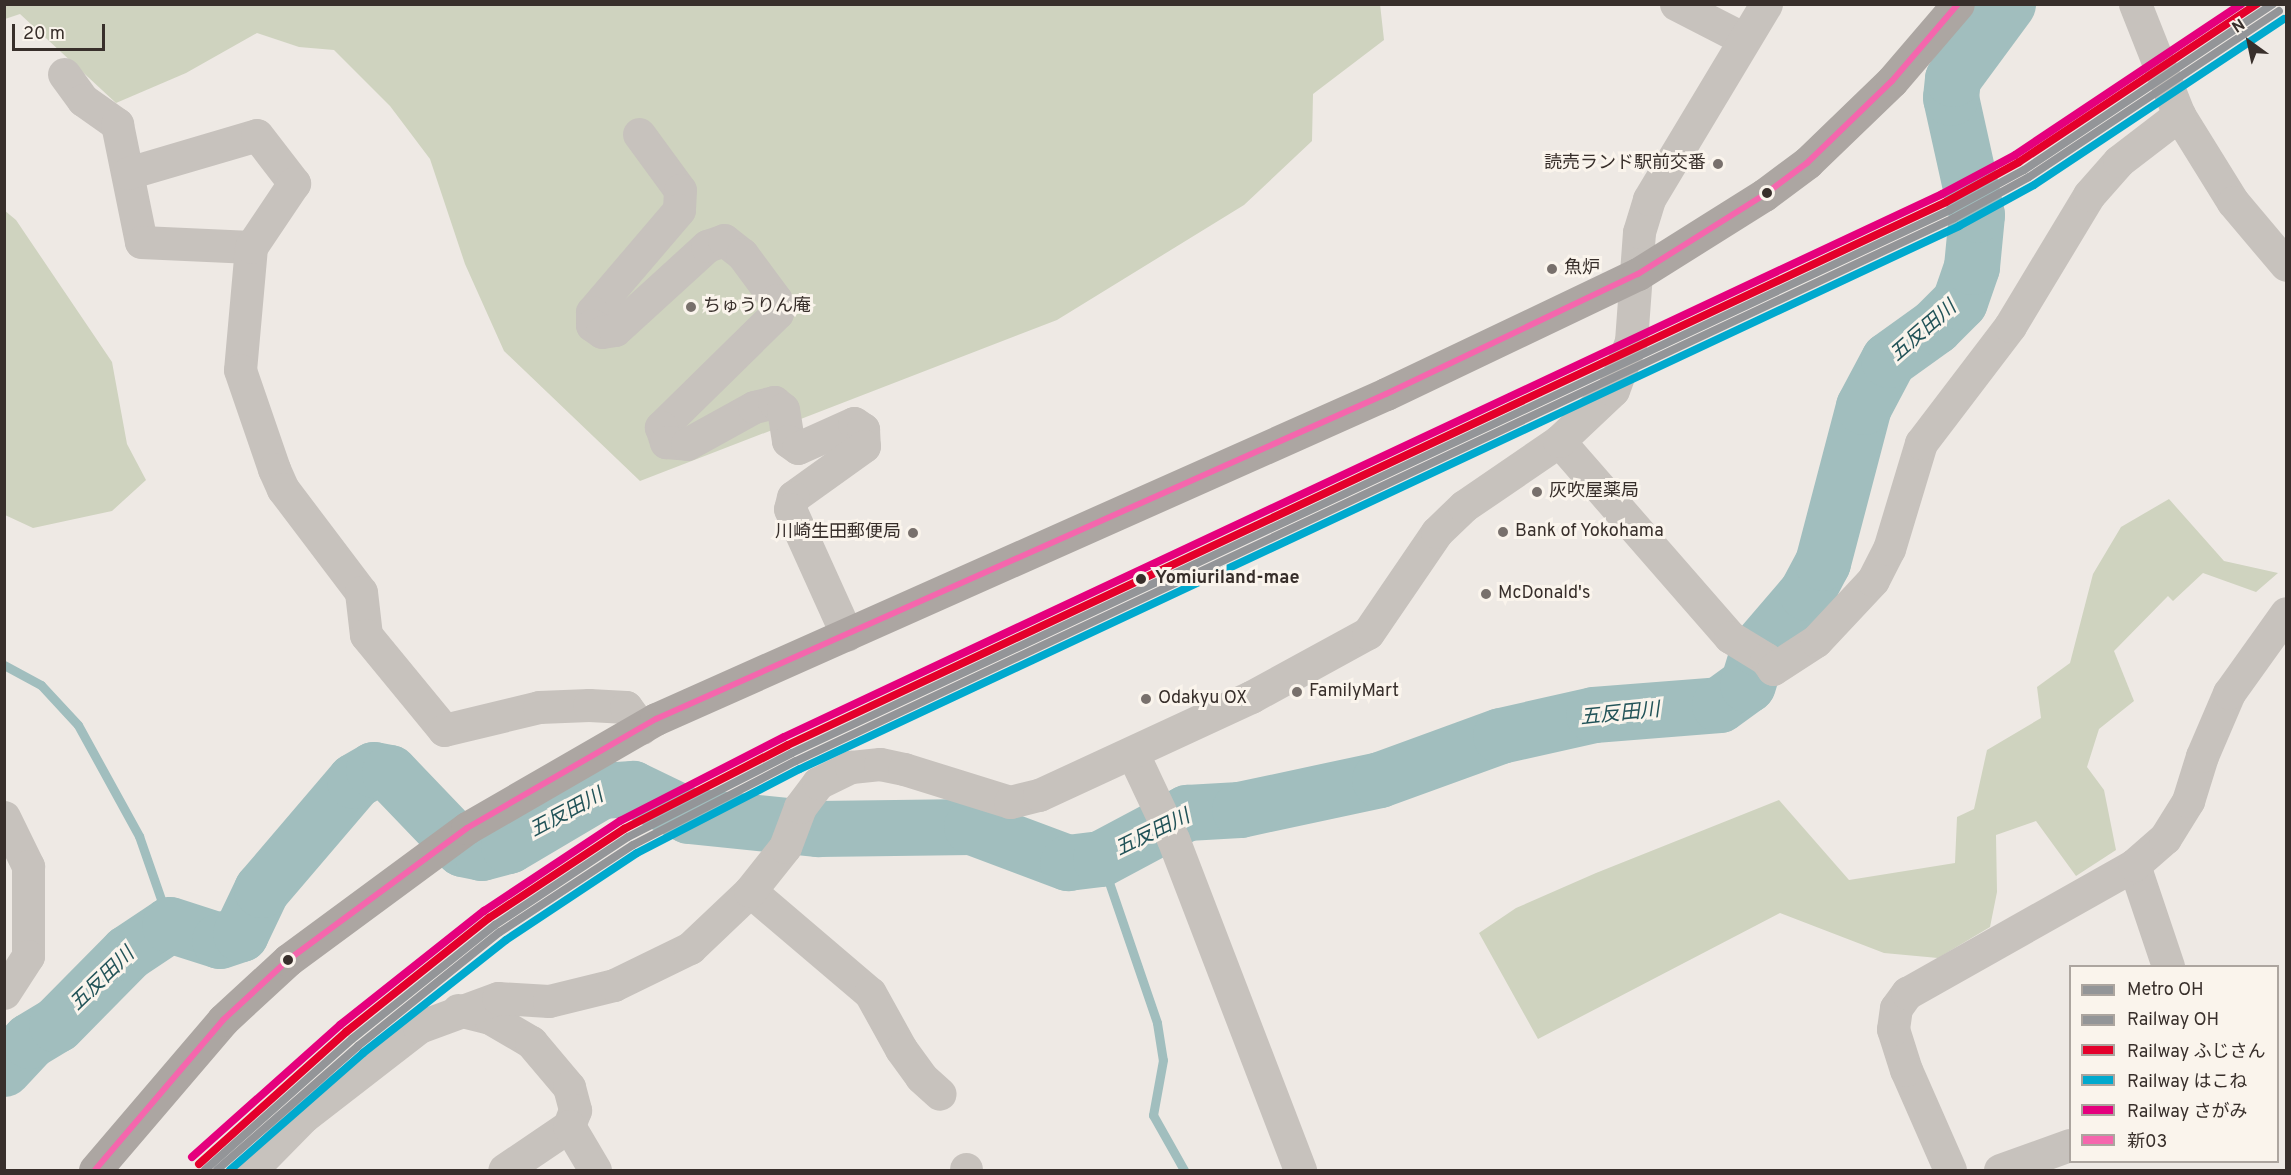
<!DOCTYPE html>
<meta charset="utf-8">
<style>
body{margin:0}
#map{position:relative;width:2291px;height:1175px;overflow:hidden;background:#eee9e4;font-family:Overpass,"Noto Sans JP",sans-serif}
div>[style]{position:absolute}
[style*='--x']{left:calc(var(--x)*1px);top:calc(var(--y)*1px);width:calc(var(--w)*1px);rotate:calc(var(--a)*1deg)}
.green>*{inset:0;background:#cfd3bf}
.stream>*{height:9px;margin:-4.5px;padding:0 4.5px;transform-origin:4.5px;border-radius:4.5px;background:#a1bebe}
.river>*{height:56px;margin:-28px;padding:0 28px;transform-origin:28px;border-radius:28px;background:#a1bebe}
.minor>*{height:33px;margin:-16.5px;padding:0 16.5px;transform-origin:16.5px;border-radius:16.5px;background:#c7c2bd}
.major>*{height:33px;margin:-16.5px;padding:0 16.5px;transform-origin:16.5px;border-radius:16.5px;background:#aca6a2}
.bus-1>*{height:6px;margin:-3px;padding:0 3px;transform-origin:3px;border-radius:3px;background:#f566ad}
.rail-1>*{height:8px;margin:-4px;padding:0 4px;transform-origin:4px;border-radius:4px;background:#939598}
.rail-2>*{height:8px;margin:-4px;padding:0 4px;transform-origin:4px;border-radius:4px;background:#e4002b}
.rail-3>*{height:8px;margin:-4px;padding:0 4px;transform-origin:4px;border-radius:4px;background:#00a9ce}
.rail-4>*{height:8px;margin:-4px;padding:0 4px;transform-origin:4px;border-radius:4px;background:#e5007d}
.metro-1>*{height:8px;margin:-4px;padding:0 4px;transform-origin:4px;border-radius:4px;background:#939598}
.dots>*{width:16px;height:16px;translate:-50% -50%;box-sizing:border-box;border:3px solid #faf4ec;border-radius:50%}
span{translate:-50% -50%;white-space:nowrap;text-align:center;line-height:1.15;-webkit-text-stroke:6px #faf4ec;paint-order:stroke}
.poi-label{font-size:18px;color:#382f2b}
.right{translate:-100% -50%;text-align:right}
.left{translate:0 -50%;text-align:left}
.stop-label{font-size:18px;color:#382f2b;font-weight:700}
.water-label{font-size:20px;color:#225358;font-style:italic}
.frame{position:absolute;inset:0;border:6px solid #382f2b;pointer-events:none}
.legend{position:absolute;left:2069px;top:965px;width:210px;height:198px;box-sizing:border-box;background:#faf4ec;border:2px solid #aca59f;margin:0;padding:8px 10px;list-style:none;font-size:18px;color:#382f2b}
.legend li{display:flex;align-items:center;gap:12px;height:30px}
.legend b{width:30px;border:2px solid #aca59f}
.north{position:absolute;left:2219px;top:12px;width:60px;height:60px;-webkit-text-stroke:4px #faf4ec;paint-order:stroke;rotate:327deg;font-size:16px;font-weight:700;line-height:24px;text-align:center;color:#382f2b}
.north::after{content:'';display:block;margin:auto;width:21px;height:27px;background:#382f2b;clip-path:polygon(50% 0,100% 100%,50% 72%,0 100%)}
.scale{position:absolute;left:12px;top:24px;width:93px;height:27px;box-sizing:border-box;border:3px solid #382f2b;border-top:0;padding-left:8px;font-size:18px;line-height:21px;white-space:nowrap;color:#382f2b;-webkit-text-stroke:4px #faf4ec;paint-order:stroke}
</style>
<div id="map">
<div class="green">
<i style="clip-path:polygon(5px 4px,1380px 4px,1384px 40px,1313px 94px,1312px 141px,1244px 205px,1057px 320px,640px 481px,504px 351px,465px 264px,430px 159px,390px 106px,334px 50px,299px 47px,257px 33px,186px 73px,116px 103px,20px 14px,5px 19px)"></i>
<i style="clip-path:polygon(4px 210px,16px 220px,112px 362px,127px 444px,146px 480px,112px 511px,33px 528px,5px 515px)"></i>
<i style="clip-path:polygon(2169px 499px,2224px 561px,2278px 573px,2256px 592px,2203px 573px,2173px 601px,2168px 596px,2114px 651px,2134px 701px,2099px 729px,2087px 767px,2104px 790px,2116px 850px,2076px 876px,2036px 821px,1996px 835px,1997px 892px,1990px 927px,1938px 958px,1884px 953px,1780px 913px,1538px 1039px,1479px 933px,1516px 908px,1596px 873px,1779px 800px,1849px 880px,1955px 863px,1957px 817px,1974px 809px,1987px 750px,2041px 718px,2037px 687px,2070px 663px,2093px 574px,2121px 527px)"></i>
</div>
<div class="stream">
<i style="--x:4;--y:665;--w:42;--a:28.4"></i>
<i style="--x:41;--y:685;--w:54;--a:47.2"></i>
<i style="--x:78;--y:725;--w:127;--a:61.2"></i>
<i style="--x:139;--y:836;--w:94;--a:70.8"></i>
<i style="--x:1101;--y:859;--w:173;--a:71.1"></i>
<i style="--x:1157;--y:1023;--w:37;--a:81"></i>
<i style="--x:1163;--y:1060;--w:56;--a:100.3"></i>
<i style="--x:1153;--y:1115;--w:63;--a:60.6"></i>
</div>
<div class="river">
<i style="--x:4;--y:1069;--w:38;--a:-47"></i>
<i style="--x:30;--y:1041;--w:31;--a:-31"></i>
<i style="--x:57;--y:1025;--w:101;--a:-45.4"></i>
<i style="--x:128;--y:953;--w:50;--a:-33.7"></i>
<i style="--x:170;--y:925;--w:52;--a:17.7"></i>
<i style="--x:220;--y:941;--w:22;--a:-18"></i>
<i style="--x:241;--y:934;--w:49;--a:-64.5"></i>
<i style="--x:262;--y:890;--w:143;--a:-49.5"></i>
<i style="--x:355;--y:781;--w:22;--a:-30"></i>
<i style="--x:374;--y:770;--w:16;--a:11"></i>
<i style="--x:390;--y:773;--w:105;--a:46.2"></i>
<i style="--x:463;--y:849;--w:19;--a:12"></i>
<i style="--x:482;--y:853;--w:28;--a:-15"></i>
<i style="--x:509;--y:846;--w:108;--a:-30.6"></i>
<i style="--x:602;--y:791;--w:31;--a:-4"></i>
<i style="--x:633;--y:789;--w:62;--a:25.7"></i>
<i style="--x:689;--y:816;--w:130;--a:5.8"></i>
<i style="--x:818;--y:829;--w:154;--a:-0.7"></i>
<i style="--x:972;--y:827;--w:103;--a:20.6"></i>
<i style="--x:1068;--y:863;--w:33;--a:-7"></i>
<i style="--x:1101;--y:859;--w:98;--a:-28.1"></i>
<i style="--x:1187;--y:813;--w:53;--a:-3.2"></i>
<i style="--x:1240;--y:810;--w:143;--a:-12.1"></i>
<i style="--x:1380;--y:780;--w:129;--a:-20"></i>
<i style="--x:1501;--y:736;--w:95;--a:-12.7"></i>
<i style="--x:1594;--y:715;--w:126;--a:-4.5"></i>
<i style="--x:1720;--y:705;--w:34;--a:-36"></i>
<i style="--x:1748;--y:685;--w:38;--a:-73"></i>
<i style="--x:1759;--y:649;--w:74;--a:-49.4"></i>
<i style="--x:1807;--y:593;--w:34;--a:-62"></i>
<i style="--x:1823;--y:563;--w:161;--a:-75.3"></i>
<i style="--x:1864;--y:407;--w:53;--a:-62"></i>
<i style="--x:1889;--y:360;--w:57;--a:-35.7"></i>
<i style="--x:1935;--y:327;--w:35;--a:-45"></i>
<i style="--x:1960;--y:302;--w:37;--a:-71"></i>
<i style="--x:1972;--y:267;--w:52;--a:-84.5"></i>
<i style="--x:1977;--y:215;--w:120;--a:-102.5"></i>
<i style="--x:1951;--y:98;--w:19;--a:-84"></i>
<i style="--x:1953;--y:79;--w:93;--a:-53.7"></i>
</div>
<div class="minor">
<i style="--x:1676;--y:4;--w:76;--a:27.2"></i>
<i style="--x:2135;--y:4;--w:119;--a:68.4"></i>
<i style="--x:2179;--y:115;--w:102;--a:58.2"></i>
<i style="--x:2233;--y:202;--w:82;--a:49.9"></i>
<i style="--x:64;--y:74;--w:32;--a:54"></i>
<i style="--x:83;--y:100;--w:42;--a:35.2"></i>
<i style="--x:117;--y:124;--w:120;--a:78.5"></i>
<i style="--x:141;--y:242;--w:110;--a:2.6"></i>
<i style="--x:251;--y:247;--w:123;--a:95.1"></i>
<i style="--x:240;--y:370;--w:105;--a:71"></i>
<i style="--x:274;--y:469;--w:22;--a:66"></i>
<i style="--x:283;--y:489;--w:129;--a:52.9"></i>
<i style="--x:361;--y:592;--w:43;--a:83.4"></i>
<i style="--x:366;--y:635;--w:123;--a:50.6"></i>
<i style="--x:444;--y:730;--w:98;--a:-13.6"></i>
<i style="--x:539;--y:707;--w:50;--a:-2.3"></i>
<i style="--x:589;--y:705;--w:37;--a:3"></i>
<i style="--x:626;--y:707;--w:26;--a:54"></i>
<i style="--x:639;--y:134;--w:69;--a:53.8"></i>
<i style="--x:680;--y:190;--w:20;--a:93"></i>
<i style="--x:679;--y:210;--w:134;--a:130.5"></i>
<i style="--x:592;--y:312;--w:13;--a:90"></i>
<i style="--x:592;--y:325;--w:12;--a:35"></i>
<i style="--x:602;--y:332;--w:13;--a:-9"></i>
<i style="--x:615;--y:330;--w:125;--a:-42.4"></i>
<i style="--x:707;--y:246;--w:18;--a:-19"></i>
<i style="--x:724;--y:240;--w:23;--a:38"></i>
<i style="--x:742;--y:254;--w:57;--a:53.5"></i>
<i style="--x:776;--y:300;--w:13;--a:86"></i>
<i style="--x:777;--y:313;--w:163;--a:135.5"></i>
<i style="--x:661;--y:427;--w:16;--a:72"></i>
<i style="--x:666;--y:442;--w:21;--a:5"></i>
<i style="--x:687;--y:444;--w:77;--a:-28.9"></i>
<i style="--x:754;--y:407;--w:21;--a:-14"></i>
<i style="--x:774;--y:402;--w:11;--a:38"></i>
<i style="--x:783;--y:409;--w:32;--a:81"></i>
<i style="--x:788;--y:441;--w:12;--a:35"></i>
<i style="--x:798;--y:448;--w:61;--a:-24.1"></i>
<i style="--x:854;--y:423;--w:11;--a:34"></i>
<i style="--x:863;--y:429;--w:17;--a:87"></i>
<i style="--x:864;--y:446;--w:87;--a:144.3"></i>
<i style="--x:793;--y:497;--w:12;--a:104"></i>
<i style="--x:790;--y:509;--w:138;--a:65.7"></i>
<i style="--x:128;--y:173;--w:134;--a:-16.4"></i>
<i style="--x:257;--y:135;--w:61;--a:52.4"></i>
<i style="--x:294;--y:183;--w:77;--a:123.9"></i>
<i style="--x:1559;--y:441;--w:260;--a:48.9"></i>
<i style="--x:1730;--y:637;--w:42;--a:31.4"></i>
<i style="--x:1766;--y:659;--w:12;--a:55"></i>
<i style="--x:1773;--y:669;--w:51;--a:-33.1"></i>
<i style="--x:1816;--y:641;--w:83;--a:-46.9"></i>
<i style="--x:1873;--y:580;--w:35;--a:-63"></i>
<i style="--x:1889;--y:549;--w:111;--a:-73.2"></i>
<i style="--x:1921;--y:443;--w:147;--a:-52.7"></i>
<i style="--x:2010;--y:326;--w:153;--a:-58.9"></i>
<i style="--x:2089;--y:195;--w:45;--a:-48.6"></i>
<i style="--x:2119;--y:161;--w:76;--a:-37.5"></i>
<i style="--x:1133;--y:754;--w:94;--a:64.8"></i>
<i style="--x:1173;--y:839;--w:355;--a:69"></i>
<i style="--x:4;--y:817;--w:55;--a:63.9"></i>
<i style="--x:28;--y:866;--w:90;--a:90"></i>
<i style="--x:28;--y:956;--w:44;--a:123"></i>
<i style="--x:2134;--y:865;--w:107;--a:71.4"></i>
<i style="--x:750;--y:891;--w:157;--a:40.4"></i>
<i style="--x:870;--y:993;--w:64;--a:61"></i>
<i style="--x:901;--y:1049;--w:34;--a:54"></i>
<i style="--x:921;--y:1077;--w:25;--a:42"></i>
<i style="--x:458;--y:1010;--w:33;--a:14"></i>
<i style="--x:490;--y:1018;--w:48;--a:30.3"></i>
<i style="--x:531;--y:1042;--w:59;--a:49.8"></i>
<i style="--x:569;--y:1087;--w:24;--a:75"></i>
<i style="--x:575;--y:1110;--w:17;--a:111"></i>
<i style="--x:569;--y:1126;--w:78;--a:145.9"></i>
<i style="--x:569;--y:1126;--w:51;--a:59.4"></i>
<i style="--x:966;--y:1169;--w:1;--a:90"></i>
<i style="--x:251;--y:1170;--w:74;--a:-45.5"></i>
<i style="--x:303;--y:1117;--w:147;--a:-37.8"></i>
<i style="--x:419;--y:1027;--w:84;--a:-20.2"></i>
<i style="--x:498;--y:998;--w:51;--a:3.4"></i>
<i style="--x:549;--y:1001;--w:67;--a:-13.8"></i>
<i style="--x:614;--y:985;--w:85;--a:-26"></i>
<i style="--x:690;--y:948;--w:83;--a:-43.5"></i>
<i style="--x:750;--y:891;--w:56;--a:-51.5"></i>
<i style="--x:785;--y:847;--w:43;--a:-69.4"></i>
<i style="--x:800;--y:807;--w:30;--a:-53"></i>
<i style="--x:818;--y:783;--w:37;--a:-26"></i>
<i style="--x:851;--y:767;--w:29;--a:-6"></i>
<i style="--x:880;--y:764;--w:25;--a:12"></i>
<i style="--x:904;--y:769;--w:111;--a:17.3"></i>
<i style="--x:1010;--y:802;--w:30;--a:-14"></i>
<i style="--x:1039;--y:795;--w:234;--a:-24.8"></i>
<i style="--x:1251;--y:697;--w:133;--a:-28.7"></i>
<i style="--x:1368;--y:633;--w:122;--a:-55.7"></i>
<i style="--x:1437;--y:532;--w:37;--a:-44"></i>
<i style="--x:1464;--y:506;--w:115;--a:-34.4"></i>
<i style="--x:1559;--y:441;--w:74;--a:-43.4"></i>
<i style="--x:1613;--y:390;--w:52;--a:-69.8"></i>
<i style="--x:1631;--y:341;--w:109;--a:-85.8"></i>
<i style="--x:1639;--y:232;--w:34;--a:-73"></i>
<i style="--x:1649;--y:199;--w:227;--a:-59"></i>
<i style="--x:1950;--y:1170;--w:109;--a:-113.7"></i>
<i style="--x:1906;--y:1070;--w:43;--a:-107.6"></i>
<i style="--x:1893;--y:1029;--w:21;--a:-82"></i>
<i style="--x:1896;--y:1008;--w:19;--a:-54"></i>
<i style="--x:1907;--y:993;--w:261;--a:-29.4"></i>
<i style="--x:2134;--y:865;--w:41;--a:-41.1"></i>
<i style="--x:2165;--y:838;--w:44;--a:-58.1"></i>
<i style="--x:2188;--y:801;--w:47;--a:-72.7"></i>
<i style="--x:2202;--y:756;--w:69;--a:-66.8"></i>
<i style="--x:2229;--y:693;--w:98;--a:-54.5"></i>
<i style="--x:2000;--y:1170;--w:74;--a:-19.7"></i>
</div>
<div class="major">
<i style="--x:95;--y:1170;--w:197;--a:-49.5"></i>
<i style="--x:223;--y:1020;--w:88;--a:-42.7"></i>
<i style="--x:288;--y:960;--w:222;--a:-36.4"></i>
<i style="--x:467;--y:828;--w:218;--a:-30"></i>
<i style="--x:656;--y:719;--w:799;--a:-24"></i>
<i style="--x:1386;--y:394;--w:279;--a:-25.5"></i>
<i style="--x:1638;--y:274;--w:149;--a:-32.1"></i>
<i style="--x:1764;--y:195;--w:54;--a:-36.7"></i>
<i style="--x:1807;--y:163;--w:118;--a:-44"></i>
<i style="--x:1892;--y:81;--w:101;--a:-49.4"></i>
</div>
<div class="bus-1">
<i style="--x:95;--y:1170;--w:197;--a:-49.5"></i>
<i style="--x:223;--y:1020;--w:88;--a:-42.7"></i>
<i style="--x:288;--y:960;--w:222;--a:-36.4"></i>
<i style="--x:467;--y:828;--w:218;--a:-30"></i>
<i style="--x:656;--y:719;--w:799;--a:-24"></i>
<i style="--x:1386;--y:394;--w:279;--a:-25.5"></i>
<i style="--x:1638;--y:274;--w:149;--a:-32.1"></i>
<i style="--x:1764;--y:195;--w:54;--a:-36.7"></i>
<i style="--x:1807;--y:163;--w:118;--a:-44"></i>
<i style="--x:1892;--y:81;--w:101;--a:-49.4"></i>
</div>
<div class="rail-1">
<i style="--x:217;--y:1170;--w:188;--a:-41.3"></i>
<i style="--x:358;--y:1046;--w:182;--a:-38.8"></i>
<i style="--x:500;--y:932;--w:159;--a:-33.2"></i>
<i style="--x:633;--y:845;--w:183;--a:-27.3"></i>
<i style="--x:796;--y:761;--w:1279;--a:-25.12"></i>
<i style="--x:1954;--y:218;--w:85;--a:-28.7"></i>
<i style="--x:2029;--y:177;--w:300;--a:-33.6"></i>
</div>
<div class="rail-2">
<i style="--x:199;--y:1164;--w:198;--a:-41.9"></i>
<i style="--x:346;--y:1032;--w:183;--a:-38.6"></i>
<i style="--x:489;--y:918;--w:162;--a:-33.4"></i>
<i style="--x:624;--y:829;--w:184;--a:-27.1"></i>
<i style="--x:788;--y:745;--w:1279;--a:-25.12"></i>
<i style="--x:1946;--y:202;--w:83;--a:-28.7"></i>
<i style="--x:2019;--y:162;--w:286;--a:-33.6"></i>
</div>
<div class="rail-3">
<i style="--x:230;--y:1170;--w:177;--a:-41.3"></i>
<i style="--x:363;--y:1053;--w:182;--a:-38.3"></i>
<i style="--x:506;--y:940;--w:157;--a:-33.6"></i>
<i style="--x:637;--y:853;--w:183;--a:-27.3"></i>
<i style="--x:800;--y:769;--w:1280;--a:-25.1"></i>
<i style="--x:1959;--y:226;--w:85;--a:-28.7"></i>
<i style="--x:2034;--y:185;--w:300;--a:-33.6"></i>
</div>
<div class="rail-4">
<i style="--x:192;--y:1157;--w:198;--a:-41.7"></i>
<i style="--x:340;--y:1025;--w:184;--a:-38.4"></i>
<i style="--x:484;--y:911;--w:163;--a:-33.5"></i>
<i style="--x:620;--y:821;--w:184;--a:-27.1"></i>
<i style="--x:784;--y:737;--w:1279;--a:-25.12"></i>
<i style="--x:1942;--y:194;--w:83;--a:-28.1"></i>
<i style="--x:2015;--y:155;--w:272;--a:-33.7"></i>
</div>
<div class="metro-1">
<i style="--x:205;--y:1170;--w:197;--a:-41.7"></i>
<i style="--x:352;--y:1039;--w:183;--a:-38.6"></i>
<i style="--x:495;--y:925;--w:159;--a:-33.5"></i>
<i style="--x:628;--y:837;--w:184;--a:-27.1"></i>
<i style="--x:792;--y:753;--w:1279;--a:-25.12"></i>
<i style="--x:1950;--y:210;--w:84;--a:-28.4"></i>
<i style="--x:2024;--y:170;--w:299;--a:-33.7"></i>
</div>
<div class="dots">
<i style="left:1718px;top:164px;background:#78706c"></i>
<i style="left:1767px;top:193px;background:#382f2b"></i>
<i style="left:1552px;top:269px;background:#78706c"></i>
<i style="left:691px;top:307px;background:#78706c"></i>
<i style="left:1537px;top:492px;background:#78706c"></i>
<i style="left:1503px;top:532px;background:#78706c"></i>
<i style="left:913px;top:533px;background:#78706c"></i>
<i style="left:1141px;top:579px;background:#382f2b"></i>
<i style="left:1486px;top:594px;background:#78706c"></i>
<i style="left:1297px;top:692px;background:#78706c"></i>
<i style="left:1146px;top:699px;background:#78706c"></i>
<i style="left:288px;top:960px;background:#382f2b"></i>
</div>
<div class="poi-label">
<span class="right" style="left:1706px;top:164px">読売ランド駅前交番</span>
<span class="left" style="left:1564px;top:269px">魚炉</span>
<span class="left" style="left:703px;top:307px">ちゅうりん庵</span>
<span class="left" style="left:1549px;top:492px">灰吹屋薬局</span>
<span class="left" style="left:1515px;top:532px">Bank of Yokohama</span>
<span class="right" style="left:901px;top:533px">川崎生田郵便局</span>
<span class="left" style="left:1498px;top:594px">McDonald's</span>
<span class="left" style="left:1309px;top:692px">FamilyMart</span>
<span class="left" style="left:1158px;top:699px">Odakyu OX</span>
</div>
<div class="stop-label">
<span class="left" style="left:1155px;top:579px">Yomiuriland-mae</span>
</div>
<div class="water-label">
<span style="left:1924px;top:332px;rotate:-41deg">五反田川</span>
<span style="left:1620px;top:715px;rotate:-6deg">五反田川</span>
<span style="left:567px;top:814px;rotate:-28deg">五反田川</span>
<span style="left:1153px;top:834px;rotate:-26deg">五反田川</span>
<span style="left:103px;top:980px;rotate:-44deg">五反田川</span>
</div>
<div class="frame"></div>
<ul class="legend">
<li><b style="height:8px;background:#939598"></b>Metro OH</li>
<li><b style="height:8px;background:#939598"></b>Railway OH</li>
<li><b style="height:8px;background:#e4002b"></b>Railway ふじさん</li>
<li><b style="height:8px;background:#00a9ce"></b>Railway はこね</li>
<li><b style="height:8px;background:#e5007d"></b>Railway さがみ</li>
<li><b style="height:8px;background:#f566ad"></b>新03</li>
</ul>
<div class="north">N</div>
<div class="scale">20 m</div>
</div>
